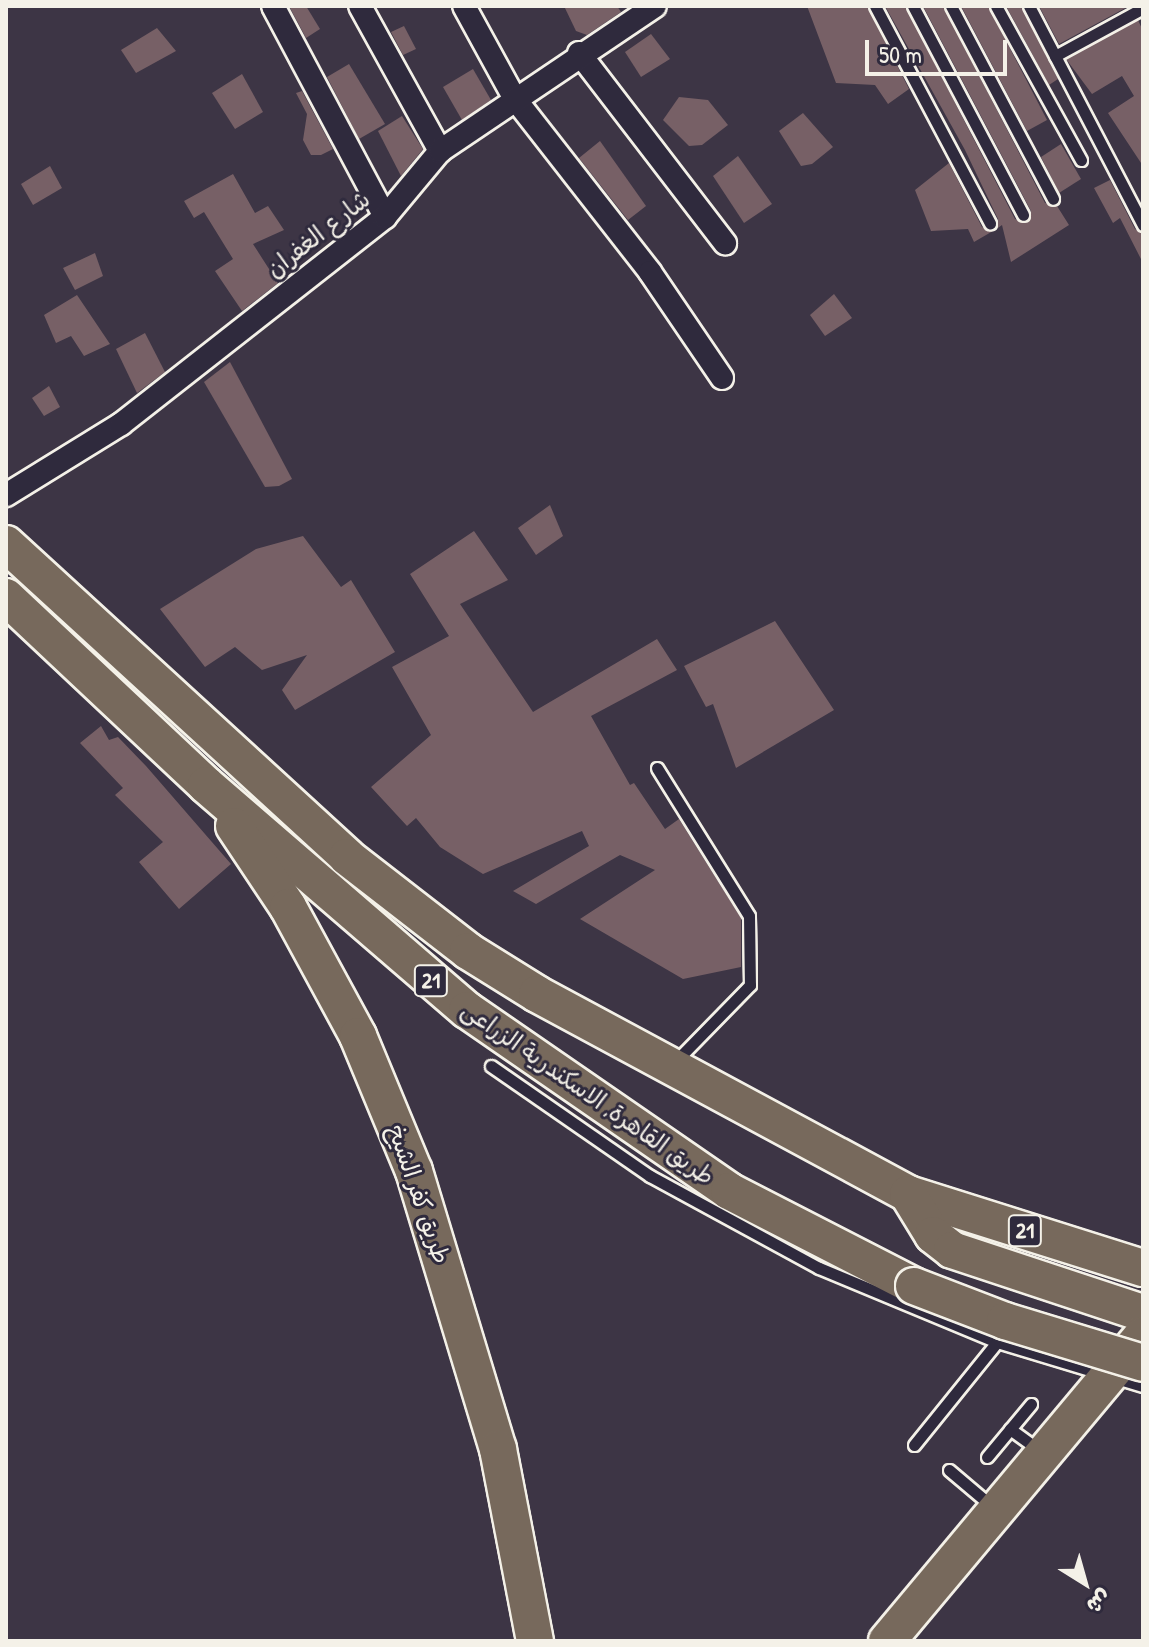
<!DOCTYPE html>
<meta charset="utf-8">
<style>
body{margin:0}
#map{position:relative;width:1149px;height:1647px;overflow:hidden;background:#3d3545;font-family:"Patrick Hand","Playpen Sans Arabic",sans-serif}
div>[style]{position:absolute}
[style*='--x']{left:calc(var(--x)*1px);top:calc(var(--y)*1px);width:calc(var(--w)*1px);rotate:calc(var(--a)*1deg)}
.building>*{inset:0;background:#776066}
.roads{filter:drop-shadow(2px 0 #f4f1e8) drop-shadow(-2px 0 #f4f1e8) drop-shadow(0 2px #f4f1e8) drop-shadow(0 -2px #f4f1e8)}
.service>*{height:11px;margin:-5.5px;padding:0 5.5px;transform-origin:5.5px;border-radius:5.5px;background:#2f2a3d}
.minor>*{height:22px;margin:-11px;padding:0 11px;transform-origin:11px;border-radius:11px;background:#2f2a3d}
.trunk>*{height:36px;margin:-18px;padding:0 18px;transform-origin:18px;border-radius:18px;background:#77695c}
.bridges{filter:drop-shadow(2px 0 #f4f1e8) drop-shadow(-2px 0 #f4f1e8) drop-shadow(0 2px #f4f1e8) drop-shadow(0 -2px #f4f1e8)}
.trunk-bridge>*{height:36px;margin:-18px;padding:0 18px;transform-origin:18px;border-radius:18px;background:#77695c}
span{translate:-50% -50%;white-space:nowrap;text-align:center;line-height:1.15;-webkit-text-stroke:6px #2f2a3d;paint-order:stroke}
.shield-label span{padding:2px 6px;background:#2f2a3d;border:2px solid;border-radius:6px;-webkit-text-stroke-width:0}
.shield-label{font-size:22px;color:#f4f1e8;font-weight:700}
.street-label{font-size:24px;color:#f4f1e8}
.frame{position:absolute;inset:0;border:8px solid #f4f1e8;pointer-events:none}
.north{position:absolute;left:1045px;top:1543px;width:80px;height:80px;-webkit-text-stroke:6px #2f2a3d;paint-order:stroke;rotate:143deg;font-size:22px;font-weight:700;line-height:32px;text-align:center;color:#f4f1e8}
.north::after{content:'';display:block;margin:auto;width:28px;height:36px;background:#f4f1e8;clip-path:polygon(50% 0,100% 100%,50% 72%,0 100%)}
.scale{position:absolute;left:865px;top:40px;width:142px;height:36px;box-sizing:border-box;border:4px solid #f4f1e8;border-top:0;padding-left:10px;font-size:24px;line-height:28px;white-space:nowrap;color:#f4f1e8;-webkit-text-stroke:6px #2f2a3d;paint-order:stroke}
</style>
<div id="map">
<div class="building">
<i style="clip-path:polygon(289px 6px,306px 6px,320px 29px,306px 38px)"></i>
<i style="clip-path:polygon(564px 6px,617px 6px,621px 12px,587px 35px,576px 31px)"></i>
<i style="clip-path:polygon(807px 6px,867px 6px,909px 89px,888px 104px,875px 85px,836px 83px)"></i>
<i style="clip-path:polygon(885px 6px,905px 6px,1015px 219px,1026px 223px,1031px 211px,923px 6px,943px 6px,1045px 203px,1057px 206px,1069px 225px,1011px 262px,1002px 225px,995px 230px,998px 219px,965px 150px)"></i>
<i style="clip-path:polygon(961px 6px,988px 6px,1047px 120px,1027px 131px)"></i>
<i style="clip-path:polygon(1006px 6px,1021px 6px,1058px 79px,1049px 85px)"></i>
<i style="clip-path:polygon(1039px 6px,1129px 6px,1059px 44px)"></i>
<i style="clip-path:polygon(1138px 20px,1143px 31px,1143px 166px,1108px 113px,1134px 96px,1122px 76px,1092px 94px,1066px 59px)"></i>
<i style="clip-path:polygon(404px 26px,416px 49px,403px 55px,391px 32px)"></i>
<i style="clip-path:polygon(157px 28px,176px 51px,136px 73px,121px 50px)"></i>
<i style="clip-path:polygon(651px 34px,670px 59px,641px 77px,625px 52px)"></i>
<i style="clip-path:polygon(349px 64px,385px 124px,359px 139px,327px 77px)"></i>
<i style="clip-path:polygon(473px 69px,491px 100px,462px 120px,443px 87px)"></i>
<i style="clip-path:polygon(242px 74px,263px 112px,235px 129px,212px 93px)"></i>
<i style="clip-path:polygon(302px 91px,333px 149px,321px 155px,311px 155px,303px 140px,307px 114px,296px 93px)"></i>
<i style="clip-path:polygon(679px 97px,708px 100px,728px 125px,702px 145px,689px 146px,663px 120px)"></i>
<i style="clip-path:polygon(803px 113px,833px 147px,812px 164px,801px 166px,779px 131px)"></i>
<i style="clip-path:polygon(402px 116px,423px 149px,401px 176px,378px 131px)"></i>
<i style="clip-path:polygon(600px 141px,646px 206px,628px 220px,579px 158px)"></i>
<i style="clip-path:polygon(1061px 144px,1081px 179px,1059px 193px,1041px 157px)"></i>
<i style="clip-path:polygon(738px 156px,772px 204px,744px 223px,713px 176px)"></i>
<i style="clip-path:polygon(949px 163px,982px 227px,993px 231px,974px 242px,968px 229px,931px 231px,915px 190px)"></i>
<i style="clip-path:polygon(50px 166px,62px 188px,33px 205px,21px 184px)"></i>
<i style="clip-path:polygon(233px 174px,255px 213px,268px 206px,284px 230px,253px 244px,278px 283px,242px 311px,215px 271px,233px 259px,204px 212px,194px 218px,184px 201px)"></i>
<i style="clip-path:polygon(1110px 180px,1135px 229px,1143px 233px,1143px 263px,1120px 218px,1113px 223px,1094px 188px)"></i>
<i style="clip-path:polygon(95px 253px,103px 276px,75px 290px,63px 268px)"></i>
<i style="clip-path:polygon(834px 294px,852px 318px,825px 336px,810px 315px)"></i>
<i style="clip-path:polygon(77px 295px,110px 344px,84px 356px,71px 336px,56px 343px,44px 315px)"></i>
<i style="clip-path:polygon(145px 333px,165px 372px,137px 393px,116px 349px)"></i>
<i style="clip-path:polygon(230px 362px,292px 479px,279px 486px,265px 487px,204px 382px)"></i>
<i style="clip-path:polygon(49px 386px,60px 407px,44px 416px,32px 398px)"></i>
<i style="clip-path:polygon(550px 505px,563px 536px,536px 555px,518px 528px)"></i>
<i style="clip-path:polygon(474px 531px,508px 580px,460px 604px,533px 712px,657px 639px,677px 670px,591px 716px,630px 785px,634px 783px,665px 829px,679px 819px,741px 918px,741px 967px,683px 979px,580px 919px,655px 870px,620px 855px,536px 904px,513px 891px,589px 846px,582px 831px,483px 874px,440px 847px,416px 818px,407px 826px,371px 787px,431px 735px,392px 667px,449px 636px,410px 574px)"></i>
<i style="clip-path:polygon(303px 536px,341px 587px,351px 580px,395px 652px,295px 710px,282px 690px,307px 655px,262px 670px,235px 647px,205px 667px,160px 609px,256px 549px)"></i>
<i style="clip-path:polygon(775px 621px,834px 710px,736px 768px,713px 704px,706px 707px,684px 666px)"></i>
<i style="clip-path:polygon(101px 726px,109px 740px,118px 737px,146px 766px,231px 864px,179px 909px,139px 862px,163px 842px,115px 795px,123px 788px,80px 743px)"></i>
</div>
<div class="roads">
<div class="service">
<i style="--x:875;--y:6;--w:246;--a:62.1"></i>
<i style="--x:913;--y:6;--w:236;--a:62.2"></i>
<i style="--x:951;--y:6;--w:218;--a:62.1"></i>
<i style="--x:996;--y:6;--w:176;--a:61.1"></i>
<i style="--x:1029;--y:6;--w:247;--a:62.5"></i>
<i style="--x:1055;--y:56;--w:100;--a:-28.6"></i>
<i style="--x:657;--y:768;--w:174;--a:58.1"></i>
<i style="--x:749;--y:916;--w:69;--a:89.2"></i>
<i style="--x:750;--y:985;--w:109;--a:134.3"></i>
<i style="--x:491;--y:1066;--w:193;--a:34.7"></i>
<i style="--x:650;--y:1176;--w:192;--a:28.6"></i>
<i style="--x:819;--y:1268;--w:193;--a:22.6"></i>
<i style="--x:997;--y:1342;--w:152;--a:16.8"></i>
<i style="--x:1010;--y:1429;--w:36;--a:36"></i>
<i style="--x:914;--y:1445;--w:132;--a:-51.1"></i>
<i style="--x:987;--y:1457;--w:69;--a:-50.3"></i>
<i style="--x:949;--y:1470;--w:59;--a:40.2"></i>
</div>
<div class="minor">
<i style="--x:273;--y:6;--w:239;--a:62"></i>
<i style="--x:360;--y:6;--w:166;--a:61.1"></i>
<i style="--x:464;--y:6;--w:106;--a:61.3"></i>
<i style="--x:515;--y:99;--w:219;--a:52"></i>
<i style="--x:650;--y:272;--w:128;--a:55.8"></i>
<i style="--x:579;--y:53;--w:240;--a:52.5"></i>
<i style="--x:6;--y:495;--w:135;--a:-31.7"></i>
<i style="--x:121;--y:424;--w:335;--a:-38.1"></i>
<i style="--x:385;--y:217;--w:86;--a:-50.2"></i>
<i style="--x:440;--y:151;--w:259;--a:-34"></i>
</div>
<div class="trunk">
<i style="--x:6;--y:544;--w:463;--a:42.5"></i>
<i style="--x:347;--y:857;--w:153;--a:37.8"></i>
<i style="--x:468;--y:951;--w:81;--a:31.9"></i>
<i style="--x:537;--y:994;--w:421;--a:28.3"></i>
<i style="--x:908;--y:1194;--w:246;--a:17.5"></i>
<i style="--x:6;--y:597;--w:274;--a:43.2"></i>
<i style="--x:206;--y:785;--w:345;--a:40.8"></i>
<i style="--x:467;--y:1010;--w:318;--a:34.6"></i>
<i style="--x:729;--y:1191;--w:208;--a:27.2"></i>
<i style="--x:234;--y:826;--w:97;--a:56.3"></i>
<i style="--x:288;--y:907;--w:147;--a:61.5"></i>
<i style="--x:358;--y:1036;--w:146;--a:67.5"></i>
<i style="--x:414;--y:1171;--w:290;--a:73.2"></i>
<i style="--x:498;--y:1449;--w:196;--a:79.1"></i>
<i style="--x:908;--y:1194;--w:48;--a:58.6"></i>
<i style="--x:933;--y:1235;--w:24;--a:38"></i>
<i style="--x:952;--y:1250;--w:201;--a:18.3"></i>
<i style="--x:887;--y:1641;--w:399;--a:-50.1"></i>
</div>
</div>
<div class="bridges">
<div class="trunk-bridge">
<i style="--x:914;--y:1286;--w:97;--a:21"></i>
<i style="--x:1005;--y:1321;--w:144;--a:16.9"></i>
</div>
</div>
<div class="shield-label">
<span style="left:431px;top:981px">21</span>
<span style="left:1025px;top:1231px">21</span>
</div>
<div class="street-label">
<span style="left:318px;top:234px;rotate:-38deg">شارع الغفران</span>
<span style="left:588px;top:1093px;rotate:35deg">طريق القاهرة, الاسكندرية الزراعى</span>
<span style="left:419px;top:1194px;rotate:71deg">طريق كفر الشيخ</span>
</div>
<div class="frame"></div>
<div class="north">ش</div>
<div class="scale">50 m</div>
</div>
